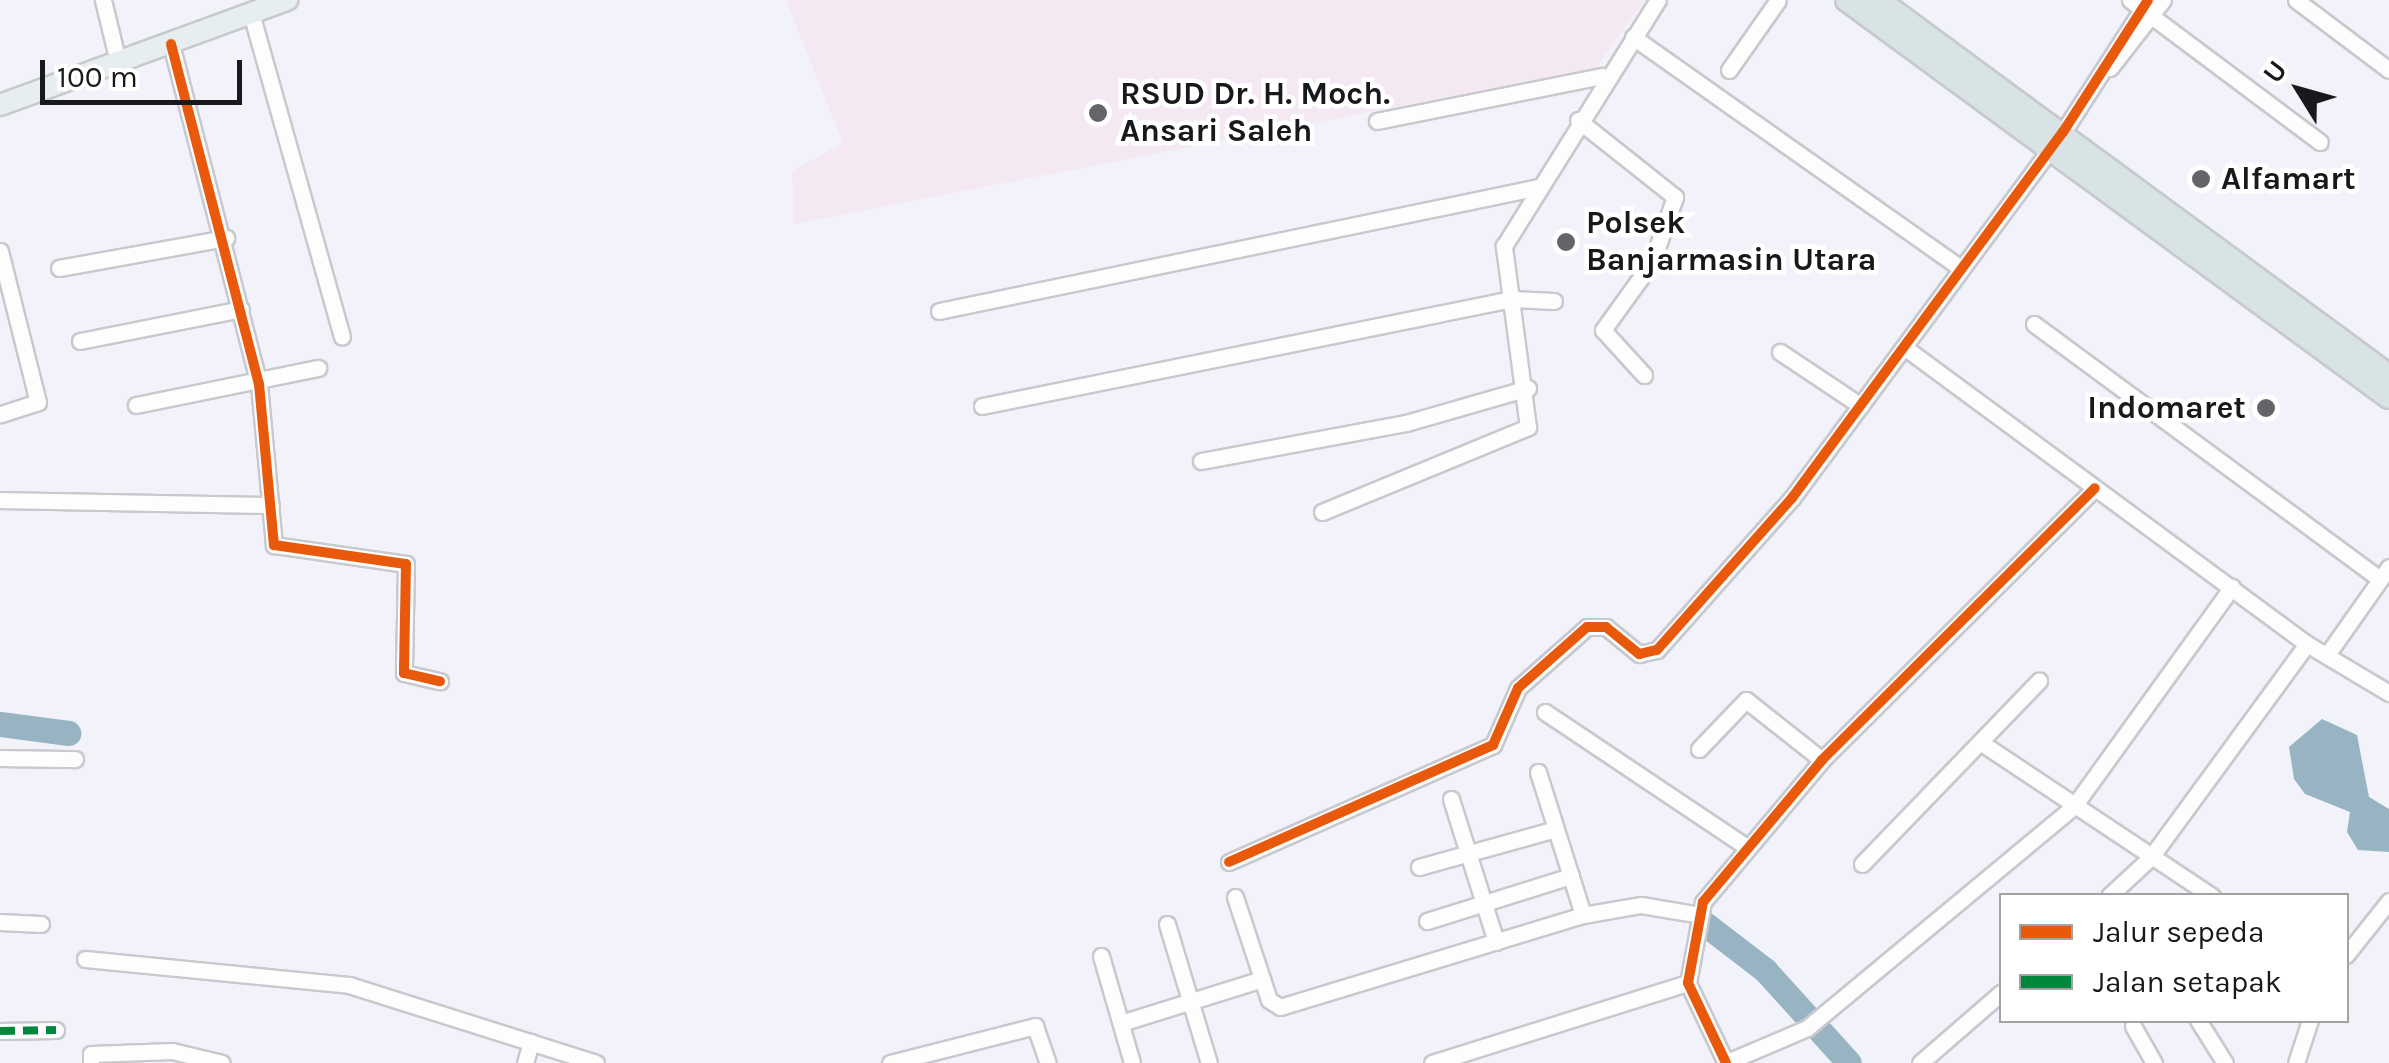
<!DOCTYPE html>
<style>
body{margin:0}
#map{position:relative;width:2389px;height:1063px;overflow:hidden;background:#f2f3fa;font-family:Karla,sans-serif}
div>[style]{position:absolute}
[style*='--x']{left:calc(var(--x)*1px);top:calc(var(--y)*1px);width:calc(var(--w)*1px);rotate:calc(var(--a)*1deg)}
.medical>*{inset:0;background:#f4e9f3}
.water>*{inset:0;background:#98b4c3}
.river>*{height:25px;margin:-12.5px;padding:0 12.5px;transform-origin:12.5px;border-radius:12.5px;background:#98b4c3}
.roads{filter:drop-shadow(2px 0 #c8c9cd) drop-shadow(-2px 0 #c8c9cd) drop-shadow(0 2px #c8c9cd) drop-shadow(0 -2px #c8c9cd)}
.minor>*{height:15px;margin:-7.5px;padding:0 7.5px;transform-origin:7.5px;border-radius:7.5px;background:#fdfdfe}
.major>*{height:20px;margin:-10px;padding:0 10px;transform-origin:10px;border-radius:10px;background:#e7eef0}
.highway>*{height:22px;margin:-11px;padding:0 11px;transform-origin:11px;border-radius:11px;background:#d8e3e6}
.quiet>*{height:8px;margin-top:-4px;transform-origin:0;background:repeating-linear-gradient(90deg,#00873e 0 15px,transparent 0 23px)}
.cycleway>*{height:10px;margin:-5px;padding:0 5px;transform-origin:5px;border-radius:5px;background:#e8590c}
.dots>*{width:28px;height:28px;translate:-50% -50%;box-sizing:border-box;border:5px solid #fff;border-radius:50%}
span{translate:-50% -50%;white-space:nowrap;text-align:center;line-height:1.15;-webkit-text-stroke:9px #fff;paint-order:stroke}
.poi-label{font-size:32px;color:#18191c;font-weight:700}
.left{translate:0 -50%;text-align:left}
.right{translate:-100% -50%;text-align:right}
.legend{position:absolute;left:1999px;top:893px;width:350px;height:130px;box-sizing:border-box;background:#fff;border:2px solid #a3a3a4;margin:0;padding:12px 18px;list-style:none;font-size:30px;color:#18191c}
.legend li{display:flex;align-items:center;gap:20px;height:50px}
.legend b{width:50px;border:2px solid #a3a3a4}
.north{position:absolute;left:2249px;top:40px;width:100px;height:100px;-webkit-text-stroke:8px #fff;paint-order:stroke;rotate:307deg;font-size:28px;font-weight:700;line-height:40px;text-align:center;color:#18191c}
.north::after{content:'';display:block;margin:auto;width:35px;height:45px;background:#18191c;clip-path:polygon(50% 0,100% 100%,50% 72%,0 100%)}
.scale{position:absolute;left:40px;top:60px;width:202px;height:45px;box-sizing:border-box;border:5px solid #18191c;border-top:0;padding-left:12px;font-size:30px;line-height:35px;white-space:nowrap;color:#18191c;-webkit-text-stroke:8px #fff;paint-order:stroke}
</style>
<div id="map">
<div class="medical">
<i style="clip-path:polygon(786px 0,1645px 0,1596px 68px,794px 224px,792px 171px,843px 143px)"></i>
</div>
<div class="water">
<i style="clip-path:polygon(2322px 719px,2357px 735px,2369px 797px,2389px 809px,2389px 852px,2358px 850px,2347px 832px,2350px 812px,2305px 794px,2294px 779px,2289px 747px)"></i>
</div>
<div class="river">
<i style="--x:0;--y:724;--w:69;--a:7.5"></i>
<i style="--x:1705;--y:924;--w:76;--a:37.5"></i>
<i style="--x:1765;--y:970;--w:125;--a:47.9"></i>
</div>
<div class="roads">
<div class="minor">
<i style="--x:103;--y:0;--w:64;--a:76.4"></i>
<i style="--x:2130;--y:0;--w:237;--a:36.8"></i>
<i style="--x:2296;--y:0;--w:116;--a:37"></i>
<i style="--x:251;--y:13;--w:336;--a:74.3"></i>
<i style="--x:1633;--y:37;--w:401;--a:35.2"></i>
<i style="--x:171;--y:44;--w:351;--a:75.5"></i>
<i style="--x:259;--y:384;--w:162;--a:84.7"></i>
<i style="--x:274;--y:545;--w:133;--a:8.2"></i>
<i style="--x:406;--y:564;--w:109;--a:91.1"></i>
<i style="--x:404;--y:673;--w:37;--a:13"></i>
<i style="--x:2110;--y:68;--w:86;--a:-52.1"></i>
<i style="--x:1729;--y:70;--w:85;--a:-55"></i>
<i style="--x:1578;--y:120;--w:124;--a:38.4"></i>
<i style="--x:1675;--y:197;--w:69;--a:109.5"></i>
<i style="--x:1652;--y:262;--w:84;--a:125.8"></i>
<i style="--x:1603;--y:330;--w:61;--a:47.7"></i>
<i style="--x:1377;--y:121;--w:230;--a:-11.3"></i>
<i style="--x:0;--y:251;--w:156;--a:75.9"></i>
<i style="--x:38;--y:402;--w:40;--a:162"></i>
<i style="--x:59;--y:268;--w:170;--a:-10.2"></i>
<i style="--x:939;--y:311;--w:613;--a:-11.68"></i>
<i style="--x:2034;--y:324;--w:430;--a:36.4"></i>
<i style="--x:80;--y:341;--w:164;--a:-11.2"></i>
<i style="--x:1904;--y:347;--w:501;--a:36.39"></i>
<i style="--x:2307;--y:644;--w:96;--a:30.9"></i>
<i style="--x:1780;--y:352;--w:97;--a:33.7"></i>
<i style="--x:136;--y:405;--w:186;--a:-11.5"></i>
<i style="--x:982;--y:406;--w:541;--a:-11.41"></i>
<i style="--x:1512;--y:299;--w:42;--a:2.7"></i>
<i style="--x:1201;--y:461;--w:208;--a:-10.5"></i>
<i style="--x:1406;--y:423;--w:127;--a:-16"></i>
<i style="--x:0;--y:500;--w:271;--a:1.1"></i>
<i style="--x:1322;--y:512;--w:223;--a:-22.4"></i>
<i style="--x:1528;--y:427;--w:183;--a:-97.6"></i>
<i style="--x:1504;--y:246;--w:290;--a:-58"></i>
<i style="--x:2329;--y:652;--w:104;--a:-54.8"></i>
<i style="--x:1545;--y:712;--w:243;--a:33.8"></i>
<i style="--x:1983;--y:744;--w:275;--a:33.6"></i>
<i style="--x:1699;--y:749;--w:68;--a:-46.2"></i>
<i style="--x:1746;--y:700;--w:97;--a:38.3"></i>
<i style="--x:0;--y:758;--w:75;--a:0.8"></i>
<i style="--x:1538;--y:772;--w:150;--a:72.5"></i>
<i style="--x:1451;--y:799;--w:150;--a:72.5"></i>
<i style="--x:1229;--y:862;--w:289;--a:-23.9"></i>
<i style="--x:1493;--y:745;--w:62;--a:-66.3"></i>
<i style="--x:1518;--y:688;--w:92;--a:-41.5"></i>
<i style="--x:1587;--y:627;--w:19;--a:0"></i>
<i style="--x:1606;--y:627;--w:43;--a:39.3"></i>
<i style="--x:1639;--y:654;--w:18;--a:-13"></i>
<i style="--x:1657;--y:650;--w:203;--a:-48.4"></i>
<i style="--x:1792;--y:498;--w:455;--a:-53.5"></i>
<i style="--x:2063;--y:132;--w:157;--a:-57.2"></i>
<i style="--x:1862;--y:864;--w:255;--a:-46"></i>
<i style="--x:1419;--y:867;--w:142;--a:-15.5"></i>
<i style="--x:2109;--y:896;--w:57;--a:-42.9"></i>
<i style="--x:2151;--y:857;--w:264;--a:-53.8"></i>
<i style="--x:1235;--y:897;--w:108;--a:71.7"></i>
<i style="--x:1269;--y:1000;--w:13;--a:32"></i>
<i style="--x:1280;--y:1007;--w:317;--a:-16.9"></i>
<i style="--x:1583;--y:915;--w:59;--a:-9.8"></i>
<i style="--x:1641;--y:905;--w:55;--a:9.5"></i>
<i style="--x:1427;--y:921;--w:151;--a:-17.4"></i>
<i style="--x:0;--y:922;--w:41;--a:2.8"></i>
<i style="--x:1167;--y:924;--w:145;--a:73.2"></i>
<i style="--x:2346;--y:955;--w:69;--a:-51.5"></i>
<i style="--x:1101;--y:956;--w:111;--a:73.8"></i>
<i style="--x:85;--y:959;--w:265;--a:5.6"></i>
<i style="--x:349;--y:985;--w:259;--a:17.5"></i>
<i style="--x:2198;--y:1020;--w:51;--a:57.9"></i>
<i style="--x:1121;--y:1023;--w:148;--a:-17.3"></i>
<i style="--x:2133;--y:1026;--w:43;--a:60.4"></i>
<i style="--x:0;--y:1031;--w:56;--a:-1"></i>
<i style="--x:91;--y:1063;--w:9;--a:-90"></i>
<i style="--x:91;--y:1054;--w:81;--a:-2.1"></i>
<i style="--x:172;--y:1051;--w:51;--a:13.5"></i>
<i style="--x:525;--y:1063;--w:22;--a:-74"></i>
<i style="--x:890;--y:1063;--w:150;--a:-14.3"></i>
<i style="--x:1035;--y:1026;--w:39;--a:71"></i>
<i style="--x:1432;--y:1063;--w:268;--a:-17.4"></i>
<i style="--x:1725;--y:1063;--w:89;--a:-23.1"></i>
<i style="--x:1807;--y:1028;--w:347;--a:-39.7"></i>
<i style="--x:2074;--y:806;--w:270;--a:-54.2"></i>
<i style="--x:1726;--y:1063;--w:89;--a:-115.4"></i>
<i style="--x:1688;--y:983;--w:82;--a:-79.5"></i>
<i style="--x:1703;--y:902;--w:185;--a:-50"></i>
<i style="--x:1822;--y:760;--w:385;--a:-44.9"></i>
<i style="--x:1920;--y:1063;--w:108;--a:-40.9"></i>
<i style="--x:2296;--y:1063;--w:45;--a:-72"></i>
</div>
<div class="major">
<i style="--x:0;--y:105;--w:306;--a:-20.1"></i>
</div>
<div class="highway">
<i style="--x:1847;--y:0;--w:672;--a:36.22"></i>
<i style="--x:1878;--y:0;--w:634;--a:36.35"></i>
</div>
</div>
<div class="quiet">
<i style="--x:0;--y:1031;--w:56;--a:-1"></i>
</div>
<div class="cycleway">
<i style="--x:171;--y:44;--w:351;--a:75.5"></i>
<i style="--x:259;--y:384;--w:162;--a:84.7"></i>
<i style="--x:274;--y:545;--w:133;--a:8.2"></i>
<i style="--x:406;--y:564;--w:109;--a:91.1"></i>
<i style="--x:404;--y:673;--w:37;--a:13"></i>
<i style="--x:1229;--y:862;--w:289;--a:-23.9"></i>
<i style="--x:1493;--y:745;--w:62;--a:-66.3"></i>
<i style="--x:1518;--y:688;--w:92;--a:-41.5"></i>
<i style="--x:1587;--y:627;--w:19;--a:0"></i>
<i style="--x:1606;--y:627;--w:43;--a:39.3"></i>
<i style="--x:1639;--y:654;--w:18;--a:-13"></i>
<i style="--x:1657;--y:650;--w:203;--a:-48.4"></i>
<i style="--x:1792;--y:498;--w:455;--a:-53.5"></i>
<i style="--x:2063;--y:132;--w:157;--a:-57.2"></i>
<i style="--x:1726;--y:1063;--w:89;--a:-115.4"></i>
<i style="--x:1688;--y:983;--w:82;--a:-79.5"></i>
<i style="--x:1703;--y:902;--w:185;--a:-50"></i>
<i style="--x:1822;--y:760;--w:385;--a:-44.9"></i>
</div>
<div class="dots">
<i style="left:1098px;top:113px;background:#64656a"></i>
<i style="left:2201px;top:179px;background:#64656a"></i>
<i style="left:1566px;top:242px;background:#64656a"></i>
<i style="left:2266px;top:408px;background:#64656a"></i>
</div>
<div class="poi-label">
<span class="left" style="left:1120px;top:113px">RSUD Dr. H. Moch.<br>Ansari Saleh</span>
<span class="left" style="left:2221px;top:179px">Alfamart</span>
<span class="left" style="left:1586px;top:242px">Polsek<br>Banjarmasin Utara</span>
<span class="right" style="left:2246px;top:408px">Indomaret</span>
</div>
<ul class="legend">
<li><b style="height:12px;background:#e8590c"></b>Jalur sepeda</li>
<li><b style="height:12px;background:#00873e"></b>Jalan setapak</li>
</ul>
<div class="north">U</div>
<div class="scale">100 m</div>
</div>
